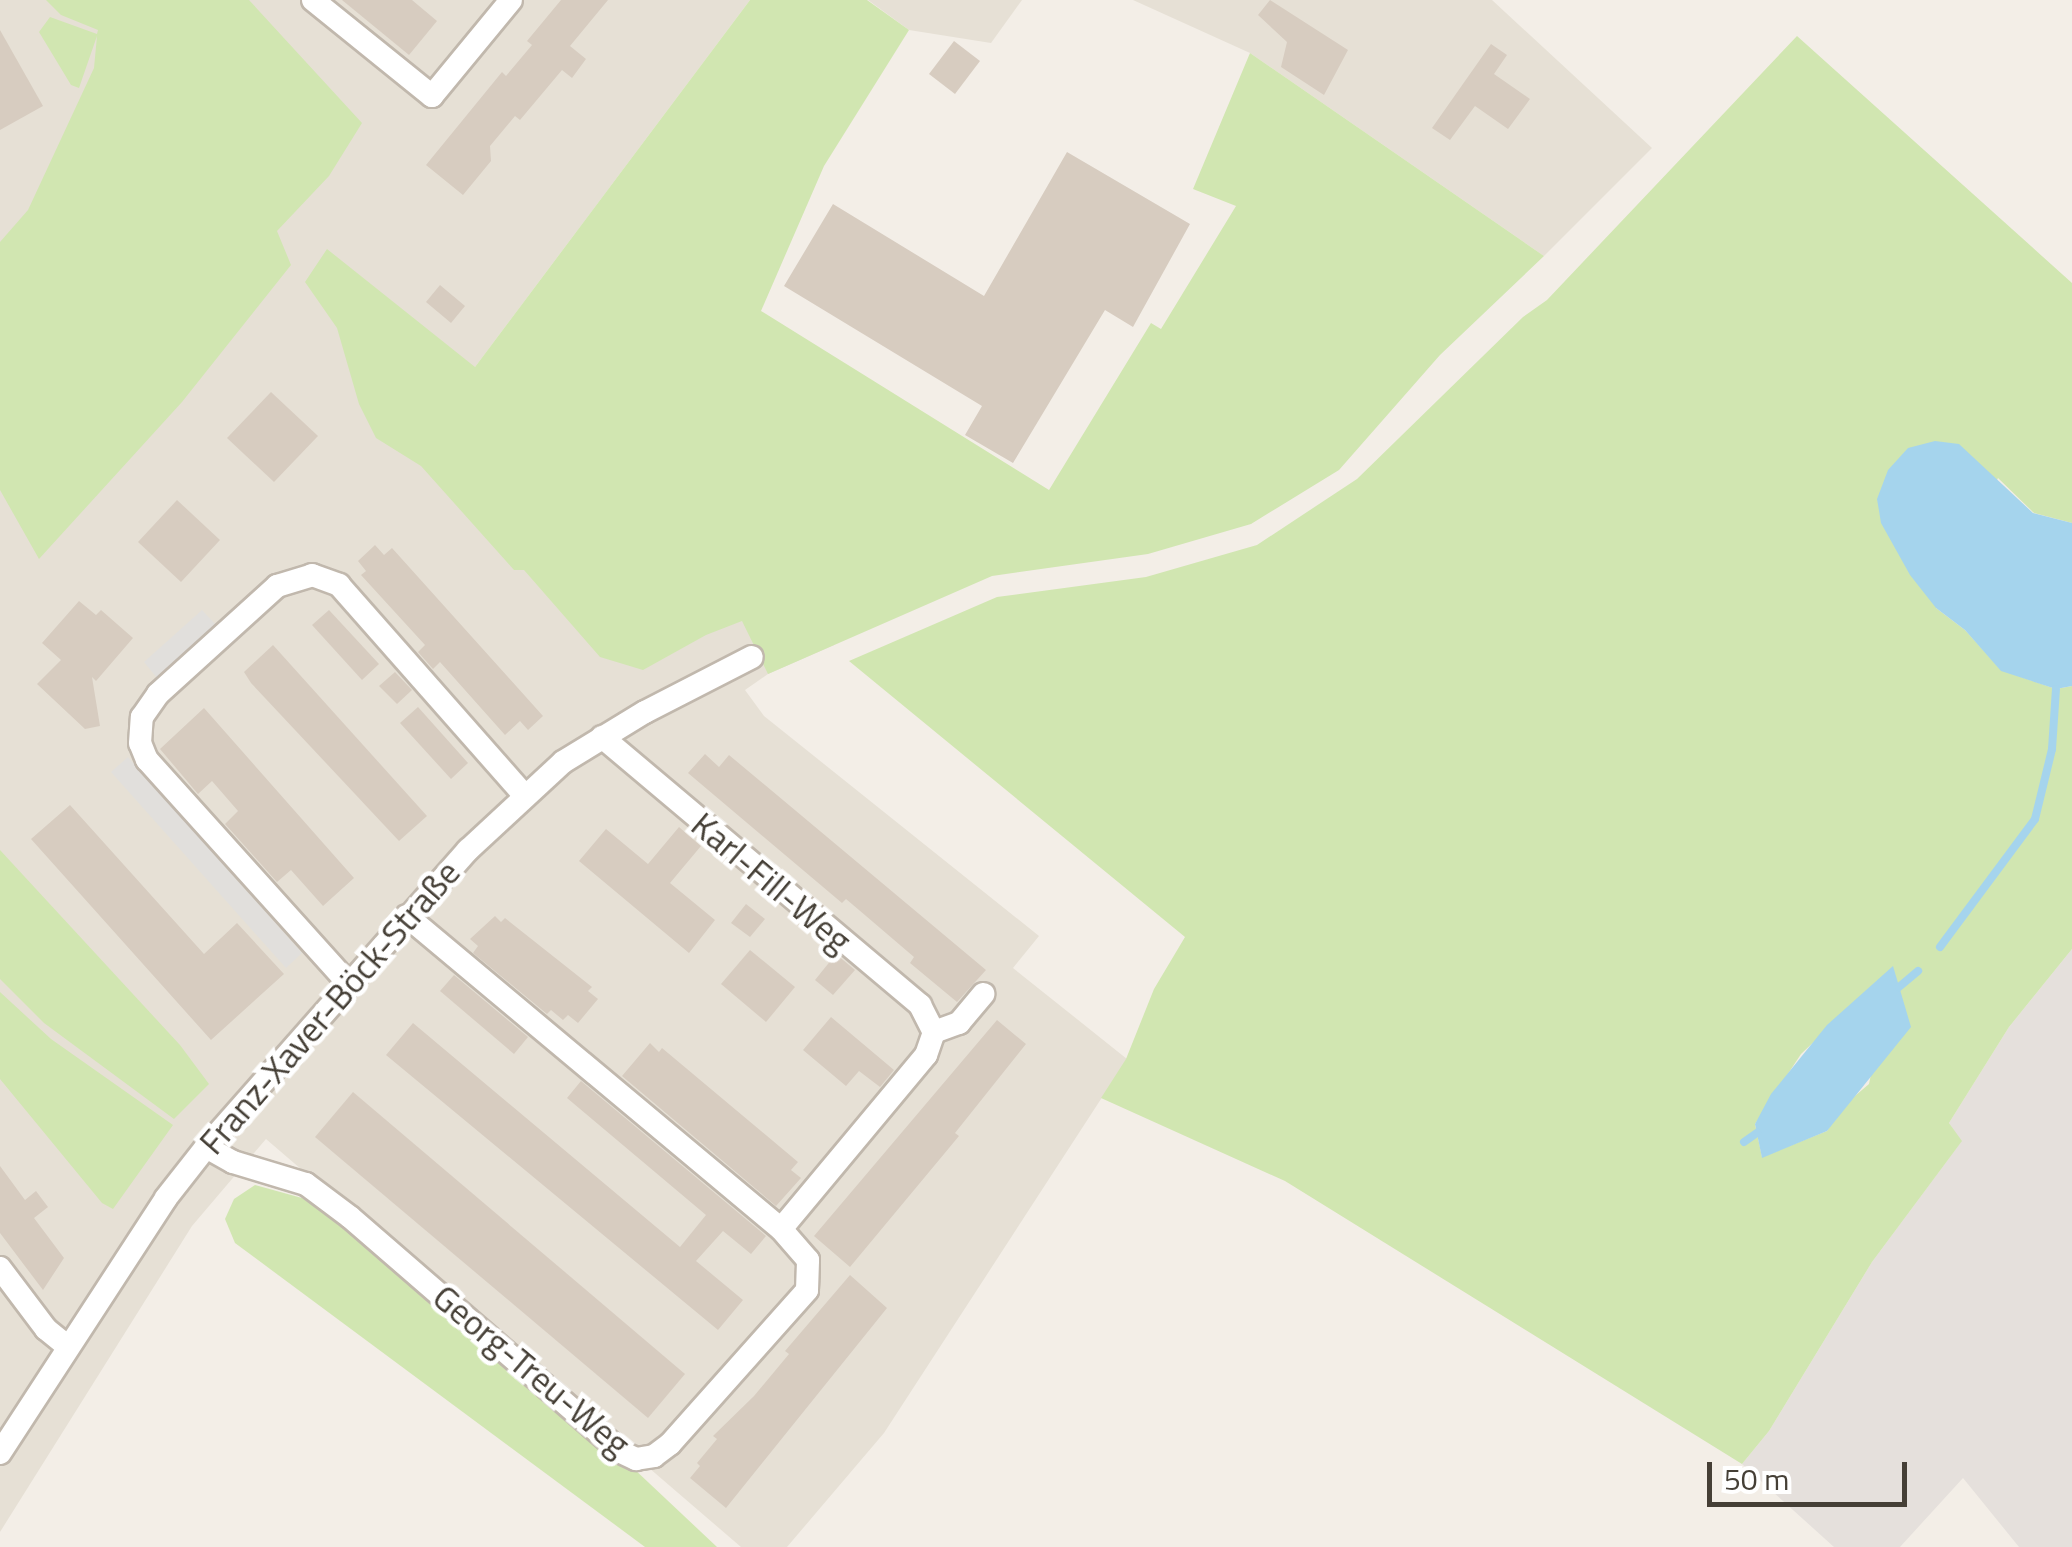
<!DOCTYPE html>
<meta charset="utf-8">
<style>
body{margin:0}
#map{position:relative;width:2072px;height:1547px;overflow:hidden;background:#f3eee7;font-family:"Titillium Web",sans-serif}
div>[style]{position:absolute}
[style*='--x']{left:calc(var(--x)*1px);top:calc(var(--y)*1px);width:calc(var(--w)*1px);rotate:calc(var(--a)*1deg)}
.residential>*{inset:0;background:#e6e0d5}
.industrial>*{inset:0;background:#e5e0dc}
.green>*{inset:0;background:#d1e6b1}
.parking>*{inset:0;background:#e1dfdc}
.water>*{inset:0;background:#a5d4ed}
.stream>*{height:8px;margin:-4px;padding:0 4px;transform-origin:4px;border-radius:4px;background:#a5d4ed}
.building>*{inset:0;background:#d7ccc0}
.roads{filter:drop-shadow(2px 0 #c1b8ad) drop-shadow(-2px 0 #c1b8ad) drop-shadow(0 2px #c1b8ad) drop-shadow(0 -2px #c1b8ad)}
.minor>*{height:22px;margin:-11px;padding:0 11px;transform-origin:11px;border-radius:11px;background:#fff}
span{translate:-50% -50%;white-space:nowrap;text-align:center;line-height:1.15;-webkit-text-stroke:9px #fff;paint-order:stroke}
.street-label{font-size:35px;color:#453f36}
.scale{position:absolute;left:1707px;top:1462px;width:200px;height:45px;box-sizing:border-box;border:5px solid #453f36;border-top:0;padding-left:12px;font-size:30px;line-height:35px;white-space:nowrap;color:#453f36;-webkit-text-stroke:8px #fff;paint-order:stroke}
</style>
<div id="map">
<div class="residential">
<i style="clip-path:polygon(0 0,750px 0,475px 367px,834px 645px,768px 674px,745px 690px,764px 716px,1039px 936px,1013px 968px,1127px 1059px,884px 1433px,787px 1547px,741px 1547px,266px 1139px,192px 1226px,0 1532px)"></i>
<i style="clip-path:polygon(868px 0,1022px 0,991px 43px,909px 30px)"></i>
<i style="clip-path:polygon(1133px 0,1492px 0,1652px 148px,1544px 256px,1250px 53px)"></i>
</div>
<div class="industrial">
<i style="clip-path:polygon(2072px 949px,2072px 1547px,2019px 1547px,1963px 1478px,1900px 1547px,1834px 1547px,1742px 1464px,1769px 1431px,1872px 1262px,1961px 1142px,1949px 1123px,2009px 1027px)"></i>
</div>
<div class="green">
<i style="clip-path:polygon(46px 0,249px 0,362px 123px,329px 176px,277px 231px,291px 265px,182px 402px,39px 559px,0 490px,0 242px,28px 210px,94px 68px,97px 36px,79px 88px,71px 85px,39px 32px,50px 17px,97px 34px,98px 30px,61px 15px)"></i>
<i style="clip-path:polygon(750px 0,867px 0,909px 30px,824px 166px,761px 311px,1049px 490px,1151px 323px,1161px 329px,1236px 206px,1193px 189px,1250px 53px,1544px 256px,1440px 355px,1339px 470px,1251px 524px,1148px 554px,992px 576px,768px 674px,742px 621px,706px 635px,643px 670px,600px 657px,524px 570px,514px 570px,421px 466px,376px 438px,359px 404px,337px 328px,305px 282px,327px 249px,475px 367px)"></i>
<i style="clip-path:polygon(evenodd,1797px 36px,2072px 283px,2072px 523px,2034px 513px,1998px 478px,1936px 608px,1965px 630px,2001px 670px,2056px 689px,2072px 686px,2072px 949px,2009px 1027px,1949px 1123px,1962px 1141px,1872px 1262px,1769px 1431px,1742px 1464px,1285px 1181px,1101px 1098px,1126px 1059px,1154px 989px,1185px 937px,849px 661px,997px 597px,1146px 577px,1257px 545px,1357px 479px,1523px 317px,1547px 300px,1797px 36px,1893px 967px,1869px 1084px,1842px 1107px,1827px 1131px,1762px 1157px,1755px 1124px,1801px 1054px,1893px 967px)"></i>
<i style="clip-path:polygon(0 850px,180px 1045px,209px 1084px,174px 1119px,44px 1023px,0 979px)"></i>
<i style="clip-path:polygon(0 992px,51px 1039px,173px 1125px,113px 1209px,102px 1203px,0 1079px)"></i>
<i style="clip-path:polygon(255px 1185px,302px 1198px,344px 1225px,632px 1467px,717px 1547px,645px 1547px,235px 1243px,225px 1219px,234px 1199px)"></i>
</div>
<div class="parking">
<i style="clip-path:polygon(202px 610px,216px 625px,157px 678px,144px 662px)"></i>
<i style="clip-path:polygon(128px 757px,302px 953px,286px 968px,111px 772px)"></i>
</div>
<div class="water">
<i style="clip-path:polygon(1935px 441px,1959px 444px,2033px 513px,2072px 523px,2072px 686px,2056px 689px,2001px 671px,1965px 630px,1936px 608px,1910px 575px,1881px 523px,1877px 499px,1888px 470px,1908px 448px)"></i>
<i style="clip-path:polygon(1893px 966px,1911px 1027px,1827px 1131px,1762px 1158px,1755px 1124px,1771px 1094px,1827px 1025px)"></i>
</div>
<div class="stream">
<i style="--x:1940;--y:947;--w:159;--a:-53.4"></i>
<i style="--x:2035;--y:819;--w:72;--a:-76.3"></i>
<i style="--x:2052;--y:749;--w:60;--a:-86.2"></i>
<i style="--x:1899;--y:987;--w:25;--a:-40"></i>
<i style="--x:1744;--y:1142;--w:16;--a:-35"></i>
</div>
<div class="building">
<i style="clip-path:polygon(342px 0,412px 0,437px 21px,409px 55px)"></i>
<i style="clip-path:polygon(561px 0,608px 0,570px 46px,586px 59px,572px 78px,562px 70px,520px 120px,515px 116px,490px 146px,491px 161px,463px 195px,426px 165px,502px 72px,506px 76px,532px 45px,527px 41px)"></i>
<i style="clip-path:polygon(1270px 0,1348px 50px,1324px 95px,1281px 67px,1287px 42px,1258px 15px)"></i>
<i style="clip-path:polygon(0 30px,43px 106px,0 130px)"></i>
<i style="clip-path:polygon(954px 41px,980px 61px,955px 94px,929px 74px)"></i>
<i style="clip-path:polygon(1491px 44px,1507px 55px,1494px 74px,1530px 99px,1508px 129px,1475px 106px,1450px 140px,1432px 128px)"></i>
<i style="clip-path:polygon(1067px 152px,1190px 224px,1133px 327px,1105px 310px,1013px 463px,965px 435px,982px 406px,784px 286px,833px 204px,984px 296px)"></i>
<i style="clip-path:polygon(440px 285px,465px 306px,451px 323px,426px 302px)"></i>
<i style="clip-path:polygon(271px 392px,318px 436px,274px 482px,227px 438px)"></i>
<i style="clip-path:polygon(177px 500px,220px 540px,181px 582px,138px 542px)"></i>
<i style="clip-path:polygon(375px 545px,384px 555px,392px 548px,543px 716px,528px 730px,520px 721px,505px 735px,440px 662px,433px 669px,418px 652px,425px 645px,361px 575px,366px 571px,358px 561px)"></i>
<i style="clip-path:polygon(79px 601px,96px 615px,101px 610px,133px 638px,96px 681px,92px 677px,100px 726px,85px 729px,37px 684px,61px 660px,42px 643px)"></i>
<i style="clip-path:polygon(329px 610px,379px 664px,362px 680px,312px 625px)"></i>
<i style="clip-path:polygon(273px 645px,427px 816px,399px 841px,251px 683px,244px 672px)"></i>
<i style="clip-path:polygon(395px 672px,412px 690px,397px 704px,379px 686px)"></i>
<i style="clip-path:polygon(418px 707px,468px 763px,451px 779px,400px 723px)"></i>
<i style="clip-path:polygon(204px 708px,354px 878px,323px 906px,291px 870px,277px 882px,225px 824px,238px 811px,212px 781px,198px 794px,160px 749px)"></i>
<i style="clip-path:polygon(705px 754px,719px 767px,729px 755px,986px 970px,957px 1002px,910px 963px,914px 957px,859px 910px,846px 899px,842px 903px,688px 773px)"></i>
<i style="clip-path:polygon(70px 805px,204px 954px,237px 923px,284px 974px,211px 1040px,31px 839px)"></i>
<i style="clip-path:polygon(679px 827px,701px 846px,670px 883px,715px 920px,689px 953px,579px 861px,606px 829px,648px 864px)"></i>
<i style="clip-path:polygon(746px 904px,765px 919px,750px 937px,731px 923px)"></i>
<i style="clip-path:polygon(495px 916px,501px 922px,505px 918px,592px 987px,588px 991px,598px 999px,578px 1023px,568px 1015px,563px 1020px,551px 1010px,547px 1014px,473px 953px,478px 946px,470px 939px)"></i>
<i style="clip-path:polygon(750px 950px,795px 987px,766px 1022px,721px 984px)"></i>
<i style="clip-path:polygon(836px 954px,855px 970px,833px 995px,815px 980px)"></i>
<i style="clip-path:polygon(454px 975px,528px 1037px,514px 1054px,440px 991px)"></i>
<i style="clip-path:polygon(831px 1017px,894px 1070px,880px 1087px,859px 1071px,846px 1086px,803px 1050px)"></i>
<i style="clip-path:polygon(997px 1020px,1026px 1044px,955px 1133px,959px 1136px,850px 1267px,814px 1236px)"></i>
<i style="clip-path:polygon(413px 1023px,680px 1247px,706px 1215px,567px 1098px,581px 1081px,766px 1236px,751px 1254px,723px 1231px,696px 1261px,743px 1300px,718px 1330px,386px 1055px)"></i>
<i style="clip-path:polygon(650px 1043px,659px 1052px,662px 1048px,798px 1162px,791px 1170px,801px 1178px,776px 1206px,622px 1076px)"></i>
<i style="clip-path:polygon(353px 1092px,685px 1374px,648px 1418px,315px 1137px)"></i>
<i style="clip-path:polygon(0 1166px,25px 1200px,36px 1191px,48px 1207px,34px 1218px,64px 1258px,43px 1290px,0 1233px)"></i>
<i style="clip-path:polygon(850px 1275px,887px 1308px,726px 1508px,690px 1478px,700px 1466px,697px 1463px,717px 1439px,713px 1436px,754px 1396px,789px 1354px,785px 1351px)"></i>
</div>
<div class="roads">
<div class="minor">
<i style="--x:313;--y:0;--w:153;--a:38.9"></i>
<i style="--x:432;--y:96;--w:124;--a:-50.5"></i>
<i style="--x:602;--y:737;--w:416;--a:40.1"></i>
<i style="--x:920;--y:1005;--w:30;--a:63"></i>
<i style="--x:934;--y:1032;--w:24;--a:109"></i>
<i style="--x:926;--y:1055;--w:226;--a:129.8"></i>
<i style="--x:349;--y:984;--w:302;--a:-132"></i>
<i style="--x:147;--y:760;--w:18;--a:-112"></i>
<i style="--x:140;--y:743;--w:26;--a:-86"></i>
<i style="--x:142;--y:717;--w:28;--a:-55"></i>
<i style="--x:158;--y:694;--w:161;--a:-42.2"></i>
<i style="--x:277;--y:586;--w:37;--a:-17"></i>
<i style="--x:312;--y:575;--w:29;--a:20"></i>
<i style="--x:339;--y:585;--w:280;--a:48.6"></i>
<i style="--x:934;--y:1032;--w:27;--a:-20"></i>
<i style="--x:959;--y:1023;--w:38;--a:-50"></i>
<i style="--x:206;--y:1147;--w:31;--a:29"></i>
<i style="--x:233;--y:1162;--w:76;--a:16.8"></i>
<i style="--x:306;--y:1184;--w:55;--a:36.9"></i>
<i style="--x:350;--y:1217;--w:359;--a:40.9"></i>
<i style="--x:621;--y:1452;--w:17;--a:25"></i>
<i style="--x:636;--y:1459;--w:18;--a:-9"></i>
<i style="--x:654;--y:1456;--w:20;--a:-37"></i>
<i style="--x:670;--y:1444;--w:206;--a:-48.3"></i>
<i style="--x:807;--y:1290;--w:30;--a:-88"></i>
<i style="--x:808;--y:1260;--w:41;--a:-131.1"></i>
<i style="--x:781;--y:1229;--w:488;--a:-140.1"></i>
<i style="--x:0;--y:1268;--w:76;--a:53"></i>
<i style="--x:46;--y:1329;--w:27;--a:39"></i>
<i style="--x:0;--y:1453;--w:304;--a:-56.9"></i>
<i style="--x:166;--y:1198;--w:65;--a:-51.9"></i>
<i style="--x:206;--y:1147;--w:396;--a:-48.6"></i>
<i style="--x:468;--y:850;--w:129;--a:-42.8"></i>
<i style="--x:563;--y:762;--w:96;--a:-31.4"></i>
<i style="--x:645;--y:712;--w:120;--a:-27.2"></i>
</div>
</div>
<div class="street-label">
<span style="left:772px;top:882px;rotate:40deg">Karl-Fill-Weg</span>
<span style="left:329px;top:1007px;rotate:-49deg">Franz-Xaver-Böck-Straße</span>
<span style="left:532px;top:1370px;rotate:40deg">Georg-Treu-Weg</span>
</div>
<div class="scale">50 m</div>
</div>
